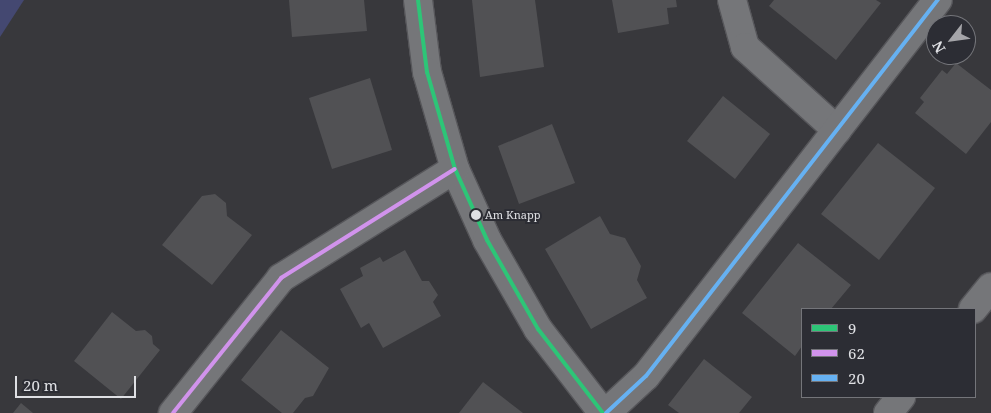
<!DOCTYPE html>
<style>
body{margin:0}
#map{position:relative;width:991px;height:413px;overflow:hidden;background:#38383c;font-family:"Noto Serif",serif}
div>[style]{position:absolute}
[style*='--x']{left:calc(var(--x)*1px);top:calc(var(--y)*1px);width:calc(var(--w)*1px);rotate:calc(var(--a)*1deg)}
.green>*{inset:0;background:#444871}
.building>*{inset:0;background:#515154}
.roads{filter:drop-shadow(1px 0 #56565a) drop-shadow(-1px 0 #56565a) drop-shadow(0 1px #56565a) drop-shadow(0 -1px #56565a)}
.minor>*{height:28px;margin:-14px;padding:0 14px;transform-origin:14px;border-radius:14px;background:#757679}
.bus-1>*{height:4px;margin:-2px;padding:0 2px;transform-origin:2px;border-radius:2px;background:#2dc577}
.bus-2>*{height:4px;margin:-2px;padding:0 2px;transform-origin:2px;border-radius:2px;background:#d193ec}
.bus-3>*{height:4px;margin:-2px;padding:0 2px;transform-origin:2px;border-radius:2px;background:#66b1f2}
.dots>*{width:14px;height:14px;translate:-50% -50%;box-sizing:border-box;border:2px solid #2c2d34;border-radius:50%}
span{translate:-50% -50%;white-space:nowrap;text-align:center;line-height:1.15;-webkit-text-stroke:4px #2c2d34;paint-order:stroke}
.bus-label{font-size:11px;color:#dfe0e4}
.left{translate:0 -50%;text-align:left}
.legend{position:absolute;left:801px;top:308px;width:175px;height:90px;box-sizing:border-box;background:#2c2d34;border:1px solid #74757a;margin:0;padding:6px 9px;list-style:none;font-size:15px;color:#dfe0e4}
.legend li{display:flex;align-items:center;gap:10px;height:25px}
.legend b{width:25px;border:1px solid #74757a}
.north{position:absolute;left:926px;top:15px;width:50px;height:50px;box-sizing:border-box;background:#2c2d34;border:1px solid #74757a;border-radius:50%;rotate:240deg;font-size:14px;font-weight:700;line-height:20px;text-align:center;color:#dfe0e4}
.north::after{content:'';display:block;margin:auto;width:18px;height:22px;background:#a5a5a9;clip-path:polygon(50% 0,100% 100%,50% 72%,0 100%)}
.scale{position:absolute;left:15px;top:376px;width:121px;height:22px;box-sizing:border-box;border:2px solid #dfe0e4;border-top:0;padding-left:6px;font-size:15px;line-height:18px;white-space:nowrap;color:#dfe0e4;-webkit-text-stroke:4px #2c2d34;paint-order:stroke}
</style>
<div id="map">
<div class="green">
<i style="clip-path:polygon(0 0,24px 0,0 37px)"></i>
</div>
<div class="building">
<i style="clip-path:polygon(289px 0,364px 0,367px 31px,292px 37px)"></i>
<i style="clip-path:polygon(472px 0,535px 0,544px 67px,480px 77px)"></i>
<i style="clip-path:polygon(612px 0,676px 0,677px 7px,667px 8px,669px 24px,618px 33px)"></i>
<i style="clip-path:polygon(774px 0,876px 0,881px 3px,836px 60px,769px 6px)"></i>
<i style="clip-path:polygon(956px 63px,991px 90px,991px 122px,966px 154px,915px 113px,924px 102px,920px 98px,942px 70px,947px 74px)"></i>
<i style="clip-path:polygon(370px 78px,392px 150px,332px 169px,309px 98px)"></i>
<i style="clip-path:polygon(723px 96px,770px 134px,735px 179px,687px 141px)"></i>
<i style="clip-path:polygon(552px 124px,575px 183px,519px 204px,498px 146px)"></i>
<i style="clip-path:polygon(878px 143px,935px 188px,879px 260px,821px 214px)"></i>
<i style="clip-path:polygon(215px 194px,226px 203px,227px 216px,252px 235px,212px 285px,162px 245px,202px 196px)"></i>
<i style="clip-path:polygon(600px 216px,610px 234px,625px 238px,641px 266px,637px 280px,647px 298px,591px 329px,545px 249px)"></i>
<i style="clip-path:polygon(798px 243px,851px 285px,831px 309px,802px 309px,802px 346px,795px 356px,742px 313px)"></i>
<i style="clip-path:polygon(405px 250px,422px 281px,429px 281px,438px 295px,433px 302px,441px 316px,383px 348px,369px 323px,361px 328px,340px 289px,363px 276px,360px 268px,380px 257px,383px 262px)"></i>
<i style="clip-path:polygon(112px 312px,136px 331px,145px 330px,152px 336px,153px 344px,160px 350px,121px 399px,74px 361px)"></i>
<i style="clip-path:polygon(281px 330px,329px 368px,313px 396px,305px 398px,293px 413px,282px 413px,241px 380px)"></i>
<i style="clip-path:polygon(704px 359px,752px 397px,739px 413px,679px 413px,668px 405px)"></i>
<i style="clip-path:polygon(483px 382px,523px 413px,459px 413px)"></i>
<i style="clip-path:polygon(21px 403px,33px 413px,13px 413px)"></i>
</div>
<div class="roads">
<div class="minor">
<i style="--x:418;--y:0;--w:73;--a:82.9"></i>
<i style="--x:427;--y:72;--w:101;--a:73.9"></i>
<i style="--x:455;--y:169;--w:78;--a:65.7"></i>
<i style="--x:487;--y:240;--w:103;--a:60.2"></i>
<i style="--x:538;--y:329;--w:106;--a:52.3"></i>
<i style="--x:732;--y:0;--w:49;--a:74.5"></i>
<i style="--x:745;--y:47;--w:124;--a:42.1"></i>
<i style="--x:973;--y:309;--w:28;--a:-51"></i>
<i style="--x:173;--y:413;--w:173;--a:-51.3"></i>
<i style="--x:281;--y:278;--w:205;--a:-32.1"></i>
<i style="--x:606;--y:413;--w:54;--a:-42.8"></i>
<i style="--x:646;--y:376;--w:476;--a:-52.2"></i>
<i style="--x:888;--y:413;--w:21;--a:-51"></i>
</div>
</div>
<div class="bus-1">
<i style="--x:418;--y:0;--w:73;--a:82.9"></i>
<i style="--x:427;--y:72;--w:101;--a:73.9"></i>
<i style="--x:455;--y:169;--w:78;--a:65.7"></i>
<i style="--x:487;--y:240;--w:103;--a:60.2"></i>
<i style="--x:538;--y:329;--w:106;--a:52.3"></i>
</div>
<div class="bus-2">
<i style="--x:173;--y:413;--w:173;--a:-51.3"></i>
<i style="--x:281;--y:278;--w:205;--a:-32.1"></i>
</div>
<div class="bus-3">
<i style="--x:606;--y:413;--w:54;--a:-42.8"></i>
<i style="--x:646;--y:376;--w:476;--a:-52.2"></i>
</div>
<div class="dots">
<i style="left:476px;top:215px;background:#dfe0e4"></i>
</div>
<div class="bus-label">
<span class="left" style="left:485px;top:215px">Am Knapp</span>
</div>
<ul class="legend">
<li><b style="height:6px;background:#2dc577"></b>9</li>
<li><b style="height:6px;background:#d193ec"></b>62</li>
<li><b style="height:6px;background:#66b1f2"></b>20</li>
</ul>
<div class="north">N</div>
<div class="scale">20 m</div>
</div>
